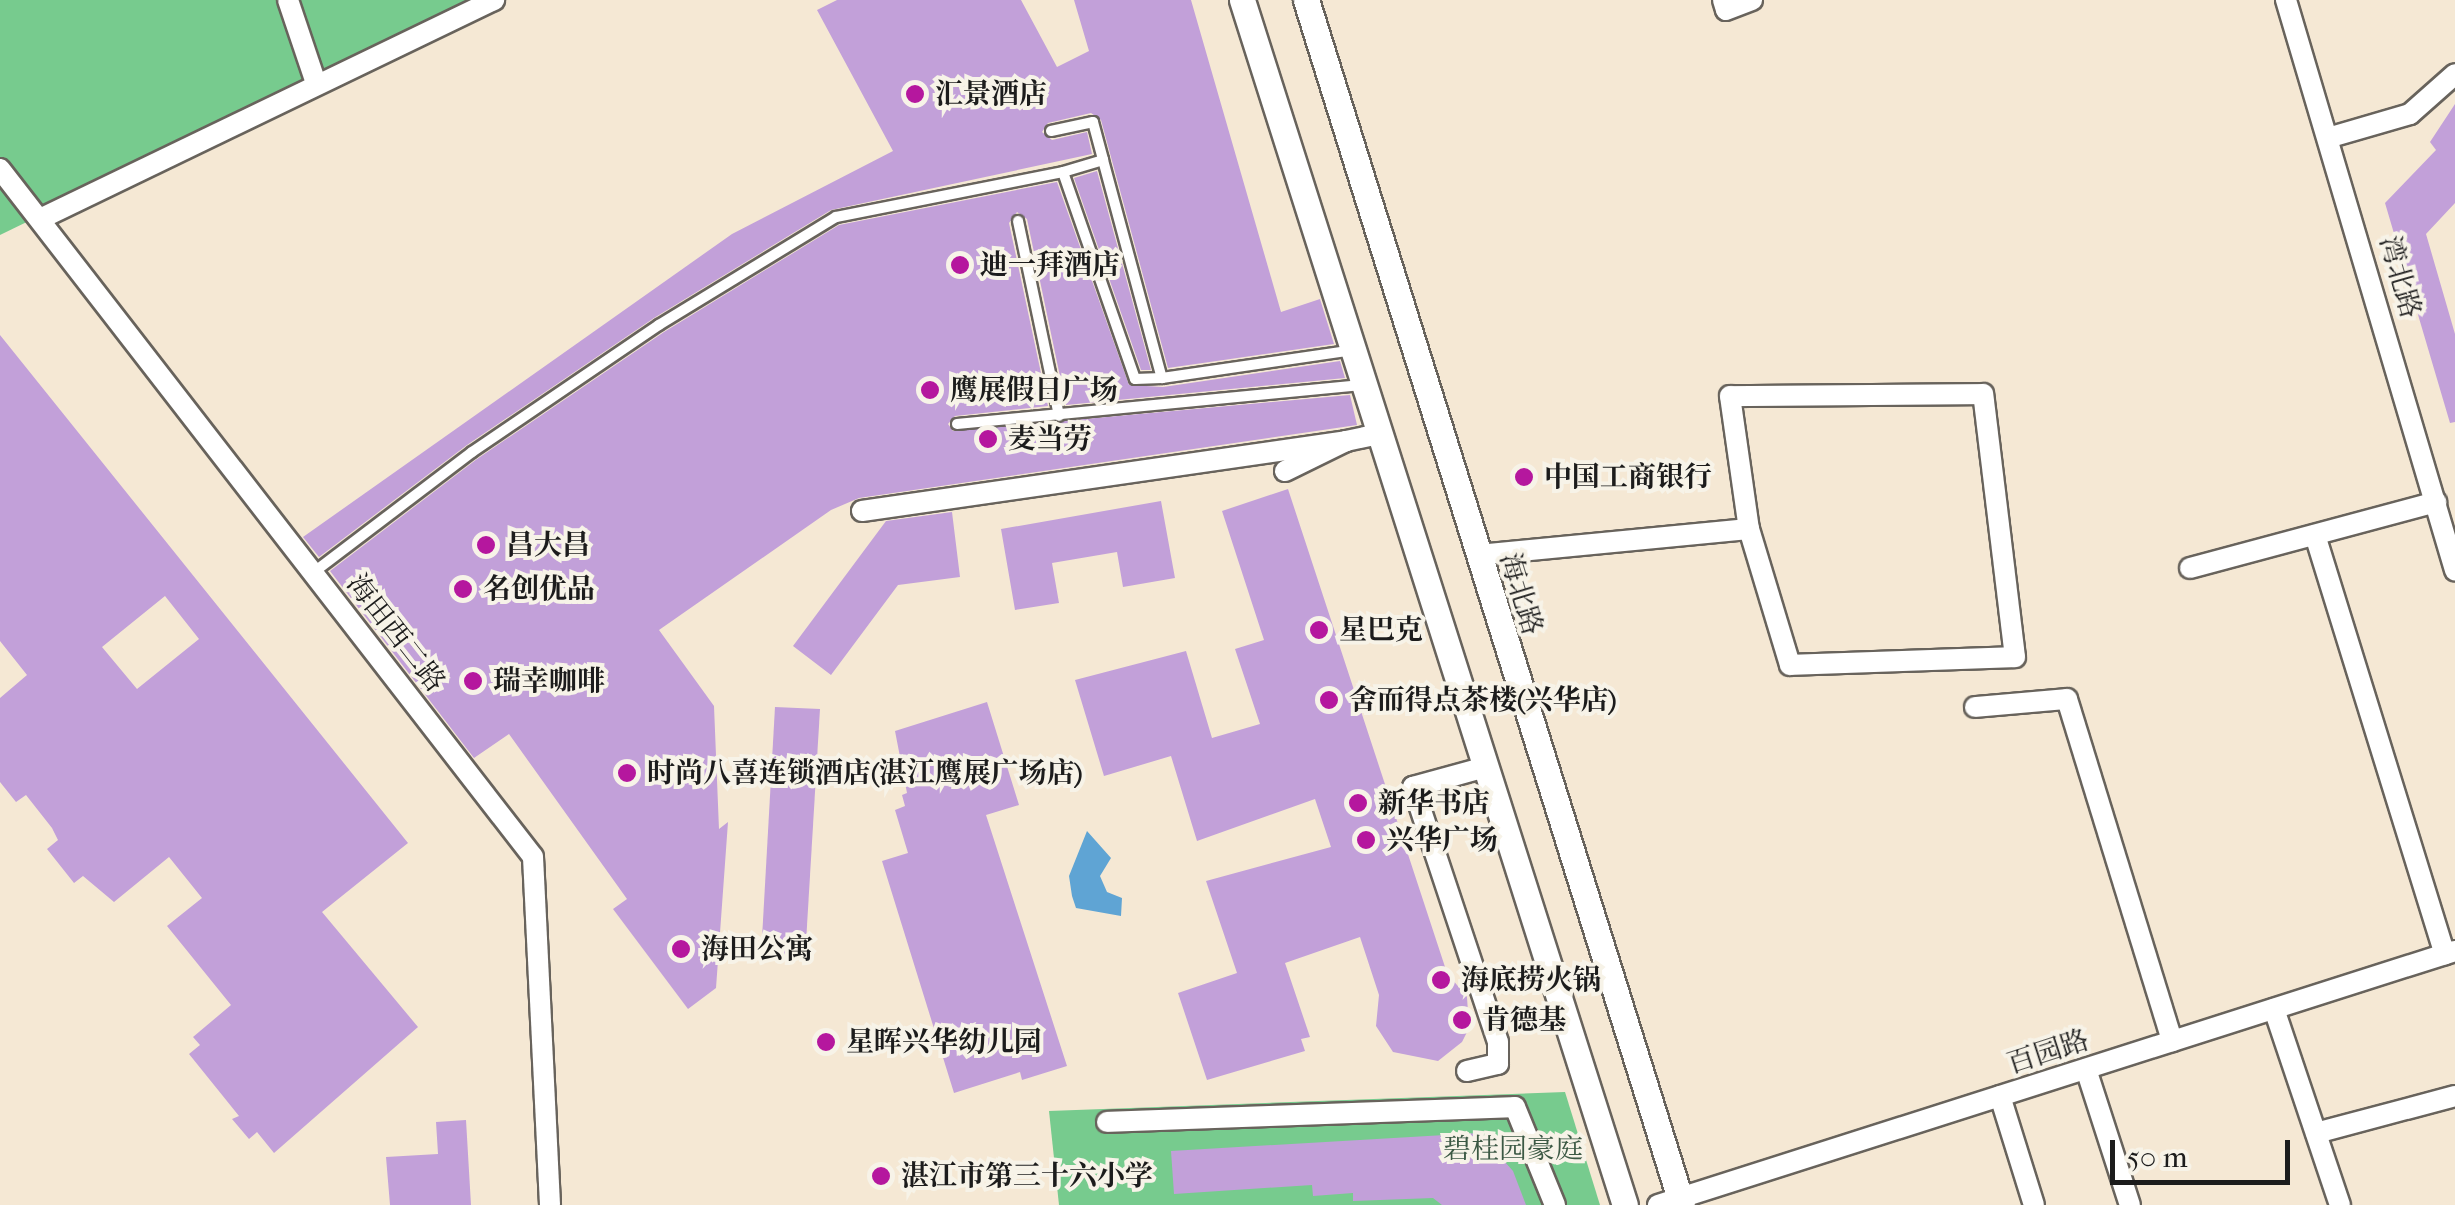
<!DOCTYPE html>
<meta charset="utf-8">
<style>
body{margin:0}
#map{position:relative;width:2455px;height:1205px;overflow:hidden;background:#f5e8d4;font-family:"IM FELL French Canon","Noto Serif SC",serif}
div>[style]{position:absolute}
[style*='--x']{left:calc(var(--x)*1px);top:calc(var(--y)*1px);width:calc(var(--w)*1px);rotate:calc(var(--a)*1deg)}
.green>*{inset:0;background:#77cb8e}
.water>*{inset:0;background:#5fa4d4}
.building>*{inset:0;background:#c2a0d9}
.roads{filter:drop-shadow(2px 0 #68635c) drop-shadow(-2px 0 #68635c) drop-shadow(0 2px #68635c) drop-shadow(0 -2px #68635c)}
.service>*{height:10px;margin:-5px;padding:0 5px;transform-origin:5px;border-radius:5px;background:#fff}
.minor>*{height:20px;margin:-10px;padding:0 10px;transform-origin:10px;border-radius:10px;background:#fff}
.tertiary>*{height:25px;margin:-12.5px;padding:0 12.5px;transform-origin:12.5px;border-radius:12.5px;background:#fff}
.dots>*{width:28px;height:28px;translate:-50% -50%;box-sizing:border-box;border:5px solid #f7f3e8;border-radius:50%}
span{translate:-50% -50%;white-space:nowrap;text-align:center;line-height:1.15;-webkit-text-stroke:8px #f7f3e8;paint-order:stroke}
.poi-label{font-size:28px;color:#1c1c1c;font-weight:700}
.left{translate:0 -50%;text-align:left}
.street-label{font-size:28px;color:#1c1c1c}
.park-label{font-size:28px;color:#3c5944}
.scale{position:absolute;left:2110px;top:1140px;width:180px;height:45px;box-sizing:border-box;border:5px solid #1c1c1c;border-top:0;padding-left:12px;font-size:30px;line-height:35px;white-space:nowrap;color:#1c1c1c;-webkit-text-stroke:8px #f7f3e8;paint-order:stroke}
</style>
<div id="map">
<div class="green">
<i style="clip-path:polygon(0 0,483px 0,0 235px)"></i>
<i style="clip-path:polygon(1565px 1092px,1600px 1205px,1059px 1205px,1049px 1111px)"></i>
</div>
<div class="water">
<i style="clip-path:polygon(1087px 831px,1111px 858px,1100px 876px,1107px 892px,1122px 898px,1121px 916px,1076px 908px,1072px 896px,1069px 876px)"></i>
</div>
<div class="building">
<i style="clip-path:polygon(837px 0,1021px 0,1057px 67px,1089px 51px,1074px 0,1191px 0,1281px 312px,1320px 299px,1334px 344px,1168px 368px,1101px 120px,1091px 113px,1048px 123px,1042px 132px,1052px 140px,1087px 132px,1092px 154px,831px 210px,654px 318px,467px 445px,319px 557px,303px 537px,732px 234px,893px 151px,817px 10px)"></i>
<i style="clip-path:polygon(2455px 104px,2455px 203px,2426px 234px,2455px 334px,2455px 422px,2450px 423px,2385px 203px,2436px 150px,2430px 142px)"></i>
<i style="clip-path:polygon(1097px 171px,1151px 370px,1141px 370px,1074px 178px)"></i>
<i style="clip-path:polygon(1057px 182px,1129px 385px,1163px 387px,1340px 361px,1345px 378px,1066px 405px,1027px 219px,1017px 212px,1009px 223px,1048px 406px,955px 416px,948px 424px,953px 431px,1350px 395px,1357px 425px,859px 498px,831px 510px,659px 630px,714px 706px,719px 829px,728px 822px,716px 988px,688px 1009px,613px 909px,627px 899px,509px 734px,474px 758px,330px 571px,477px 459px,664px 332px,839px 225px)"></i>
<i style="clip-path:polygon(evenodd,0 335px,408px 843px,322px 912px,418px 1027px,274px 1153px,257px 1132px,249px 1139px,232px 1119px,239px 1116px,189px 1054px,200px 1045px,193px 1037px,231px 1005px,167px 926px,202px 898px,169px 857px,114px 902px,83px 876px,74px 883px,47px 849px,58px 840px,52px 828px,26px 795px,16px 802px,0 782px,0 698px,27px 675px,0 641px,0 335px,165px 596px,199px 639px,137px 689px,102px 647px,165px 596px)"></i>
<i style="clip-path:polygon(1288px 489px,1447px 973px,1467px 997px,1469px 1028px,1462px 1042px,1438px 1061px,1393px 1052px,1376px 1026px,1379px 995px,1360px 937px,1285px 963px,1310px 1037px,1301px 1039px,1305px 1051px,1207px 1080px,1178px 993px,1237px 973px,1206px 881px,1331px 847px,1315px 799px,1197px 841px,1171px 756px,1104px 776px,1075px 680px,1186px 651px,1212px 738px,1260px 724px,1235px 649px,1264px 640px,1222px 511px)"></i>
<i style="clip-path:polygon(1161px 501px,1175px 578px,1123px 587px,1117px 552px,1052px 563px,1059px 603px,1015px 610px,1001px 529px)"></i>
<i style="clip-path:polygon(952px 512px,960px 577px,898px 585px,831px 675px,793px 646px,886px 521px)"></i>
<i style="clip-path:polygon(987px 702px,1019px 805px,986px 815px,1067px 1066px,1022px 1080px,1020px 1072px,954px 1093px,882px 861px,908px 853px,895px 810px,905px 806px,902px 795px,907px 793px,895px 731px)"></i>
<i style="clip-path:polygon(775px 707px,820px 709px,805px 959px,761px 956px)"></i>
<i style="clip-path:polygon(466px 1120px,471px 1205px,390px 1205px,386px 1157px,438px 1154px,436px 1122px)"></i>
<i style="clip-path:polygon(1479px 1133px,1513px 1171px,1526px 1205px,1442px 1205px,1433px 1198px,1353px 1201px,1353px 1193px,1313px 1196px,1312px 1185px,1174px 1194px,1171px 1151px)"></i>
</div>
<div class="roads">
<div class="service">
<i style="--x:1051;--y:131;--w:43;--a:-12.1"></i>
<i style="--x:1093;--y:122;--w:39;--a:75"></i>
<i style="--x:1018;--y:221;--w:199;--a:78.1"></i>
<i style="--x:1162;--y:378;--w:27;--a:178"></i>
<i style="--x:1135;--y:379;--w:219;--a:-109.2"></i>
<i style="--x:1063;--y:172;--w:42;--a:-16.7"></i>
<i style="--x:1103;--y:160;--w:226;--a:74.9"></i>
<i style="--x:1162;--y:378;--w:193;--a:-8.3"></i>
<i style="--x:957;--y:424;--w:409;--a:-5.5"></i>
<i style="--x:314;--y:572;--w:198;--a:-37.2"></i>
<i style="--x:472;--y:452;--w:226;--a:-34.2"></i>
<i style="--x:659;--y:325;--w:207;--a:-31.4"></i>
<i style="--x:836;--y:217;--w:231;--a:-11.2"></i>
</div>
<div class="minor">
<i style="--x:288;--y:0;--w:88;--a:71.4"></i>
<i style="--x:1723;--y:0;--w:10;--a:73"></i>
<i style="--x:1726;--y:10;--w:28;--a:-21"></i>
<i style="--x:2286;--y:0;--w:595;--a:73.49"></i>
<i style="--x:2331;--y:137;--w:82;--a:-16.2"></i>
<i style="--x:2410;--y:114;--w:60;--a:-41.6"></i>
<i style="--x:0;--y:169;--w:870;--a:52.23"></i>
<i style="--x:533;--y:857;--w:348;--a:87.2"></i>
<i style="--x:42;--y:218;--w:502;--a:-25.75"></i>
<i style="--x:1285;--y:471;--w:68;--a:-26.2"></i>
<i style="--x:1346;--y:441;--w:34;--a:-12"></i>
<i style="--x:862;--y:511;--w:489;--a:-8.2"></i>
<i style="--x:2315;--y:535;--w:439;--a:72.8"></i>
<i style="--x:1478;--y:555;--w:272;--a:-5.5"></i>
<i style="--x:1749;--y:529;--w:142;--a:73.2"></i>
<i style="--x:1790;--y:665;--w:225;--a:-2"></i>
<i style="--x:2015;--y:657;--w:265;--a:-96.9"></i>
<i style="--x:1983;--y:394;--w:253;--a:179.5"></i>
<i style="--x:1730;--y:396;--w:134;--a:81.9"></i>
<i style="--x:2190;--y:568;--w:255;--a:-15"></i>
<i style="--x:1975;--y:707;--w:92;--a:-5"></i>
<i style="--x:2067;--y:699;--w:358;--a:72.9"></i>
<i style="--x:2274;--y:1009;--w:207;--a:71.4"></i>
<i style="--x:2086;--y:1069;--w:143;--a:72.1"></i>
<i style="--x:1467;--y:1071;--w:32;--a:-13"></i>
<i style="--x:1498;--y:1064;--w:22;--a:-90"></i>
<i style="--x:1498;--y:1042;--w:269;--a:-108.4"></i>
<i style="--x:1413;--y:787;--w:72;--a:-15.4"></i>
<i style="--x:2000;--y:1096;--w:114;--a:72.7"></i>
<i style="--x:1107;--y:1122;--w:408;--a:-2.1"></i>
<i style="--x:1515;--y:1107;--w:106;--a:67.8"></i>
<i style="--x:2316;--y:1133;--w:144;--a:-14.9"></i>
<i style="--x:1658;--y:1205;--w:836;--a:-17.68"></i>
</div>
<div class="tertiary">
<i style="--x:1242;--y:0;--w:1264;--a:72.37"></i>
<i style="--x:1306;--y:0;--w:1262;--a:72.67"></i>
</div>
</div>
<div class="dots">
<i style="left:915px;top:94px;background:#b5179e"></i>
<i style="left:960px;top:265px;background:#b5179e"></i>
<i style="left:930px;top:390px;background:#b5179e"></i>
<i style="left:988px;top:439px;background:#b5179e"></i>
<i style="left:1524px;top:477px;background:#b5179e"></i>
<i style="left:486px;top:545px;background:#b5179e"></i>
<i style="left:463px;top:589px;background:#b5179e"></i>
<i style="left:1319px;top:630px;background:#b5179e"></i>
<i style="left:473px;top:681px;background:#b5179e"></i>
<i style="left:1329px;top:700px;background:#b5179e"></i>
<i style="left:627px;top:773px;background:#b5179e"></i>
<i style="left:1358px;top:803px;background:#b5179e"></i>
<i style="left:1366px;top:840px;background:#b5179e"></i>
<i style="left:681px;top:949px;background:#b5179e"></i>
<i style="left:1441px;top:980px;background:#b5179e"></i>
<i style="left:1462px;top:1020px;background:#b5179e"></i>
<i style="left:826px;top:1042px;background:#b5179e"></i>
<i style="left:881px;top:1176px;background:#b5179e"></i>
</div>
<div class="poi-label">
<span class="left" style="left:935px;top:94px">汇景酒店</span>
<span class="left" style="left:980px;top:265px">迪一拜酒店</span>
<span class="left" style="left:950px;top:390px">鹰展假日广场</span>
<span class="left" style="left:1008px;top:439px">麦当劳</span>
<span class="left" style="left:1544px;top:477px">中国工商银行</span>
<span class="left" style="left:506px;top:545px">昌大昌</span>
<span class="left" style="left:483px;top:589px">名创优品</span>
<span class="left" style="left:1339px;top:630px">星巴克</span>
<span class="left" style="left:493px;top:681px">瑞幸咖啡</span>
<span class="left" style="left:1349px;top:700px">舍而得点茶楼(兴华店)</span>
<span class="left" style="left:647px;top:773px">时尚八喜连锁酒店(湛江鹰展广场店)</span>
<span class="left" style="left:1378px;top:803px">新华书店</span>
<span class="left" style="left:1386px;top:840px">兴华广场</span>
<span class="left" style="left:701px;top:949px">海田公寓</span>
<span class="left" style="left:1461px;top:980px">海底捞火锅</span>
<span class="left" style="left:1482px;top:1020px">肯德基</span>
<span class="left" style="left:846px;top:1042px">星晖兴华幼儿园</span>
<span class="left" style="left:901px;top:1176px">湛江市第三十六小学</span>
</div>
<div class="street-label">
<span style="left:2400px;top:277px;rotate:74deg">湾北路</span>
<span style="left:1521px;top:594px;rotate:73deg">海北路</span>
<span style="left:396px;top:633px;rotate:52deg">海田西二路</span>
<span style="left:2048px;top:1052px;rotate:-18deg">百园路</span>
</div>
<div class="park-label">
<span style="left:1513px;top:1149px">碧桂园豪庭</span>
</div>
<div class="scale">50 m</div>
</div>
